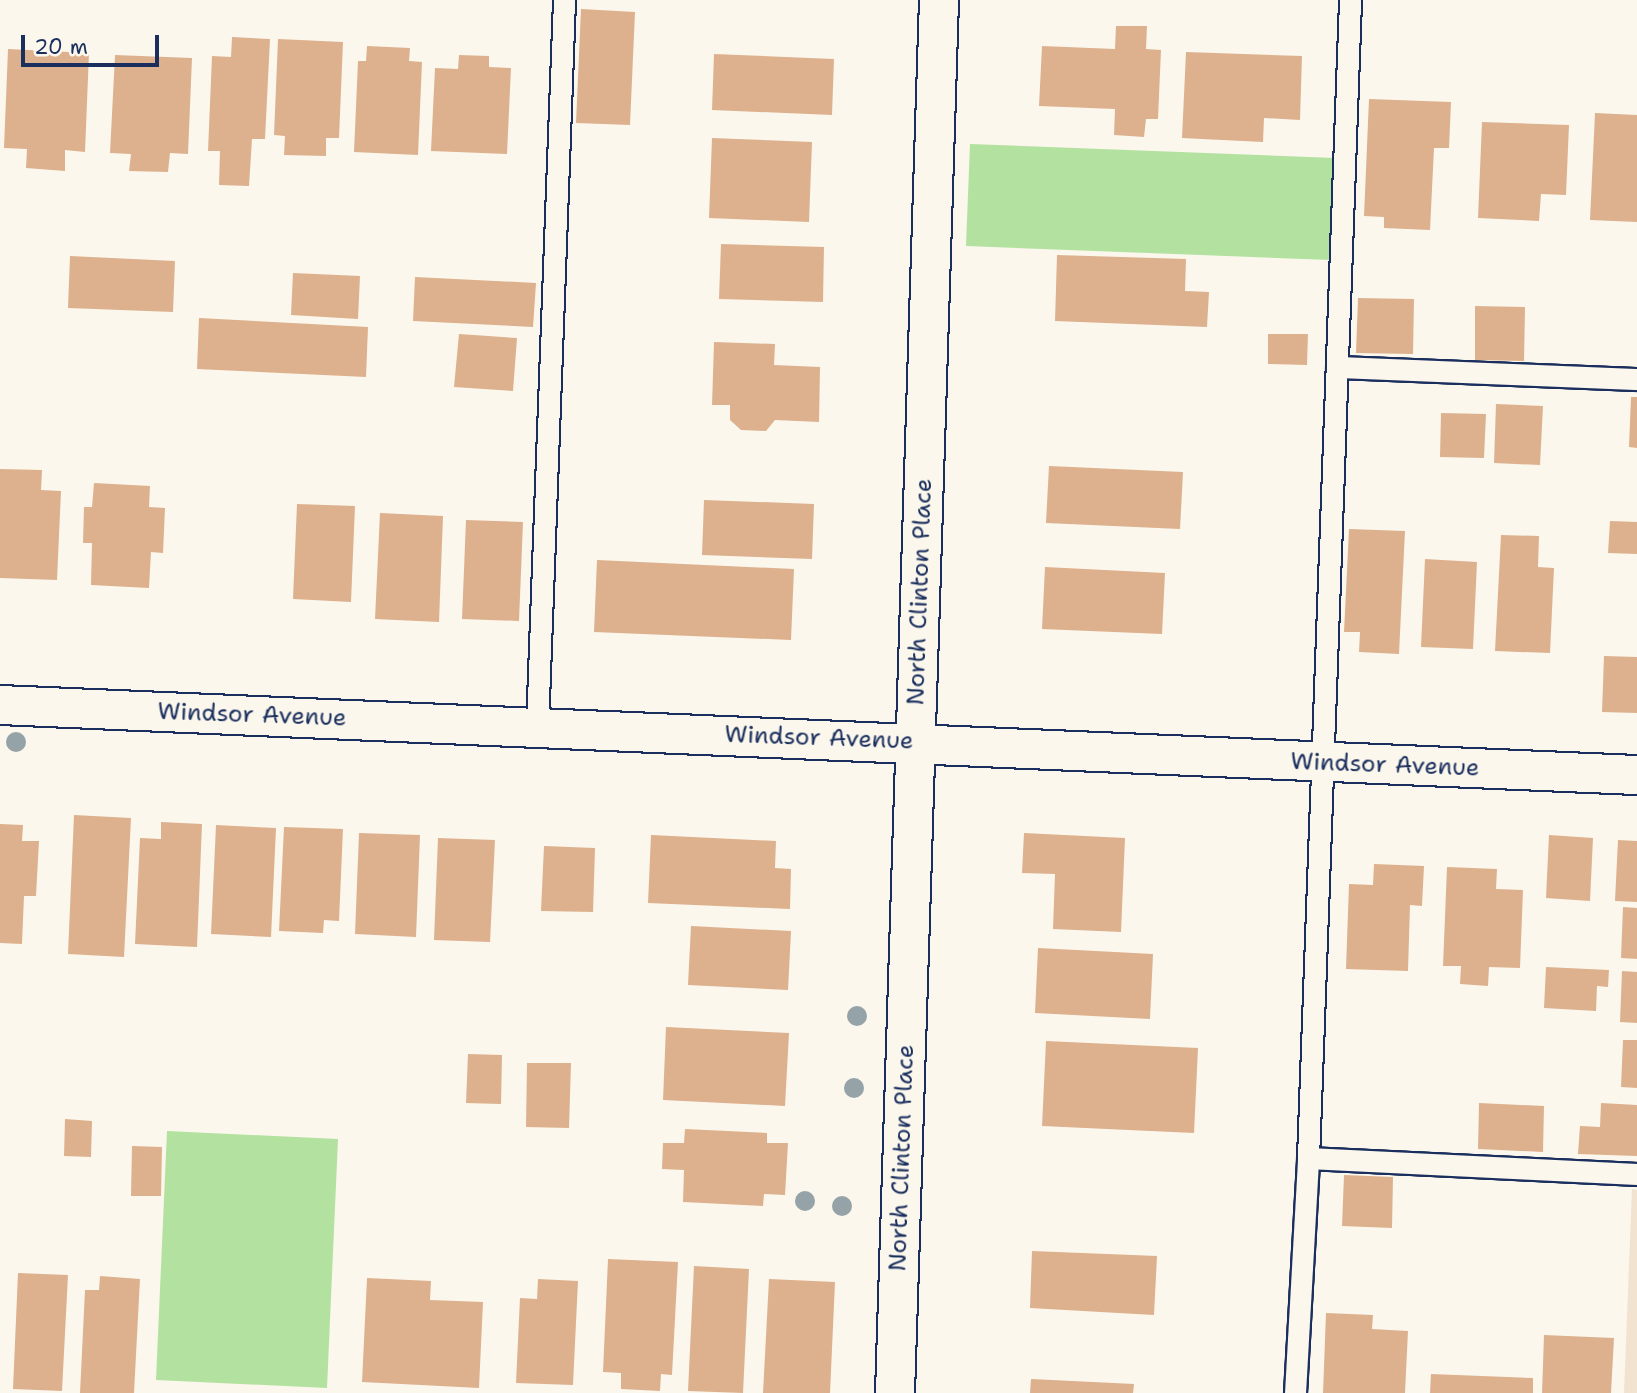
<!DOCTYPE html>
<style>
body{margin:0}
#map{position:relative;width:1637px;height:1393px;overflow:hidden;background:#fbf7ec;font-family:"Shantell Sans",sans-serif}
div>[style]{position:absolute}
[style*='--x']{left:calc(var(--x)*1px);top:calc(var(--y)*1px);width:calc(var(--w)*1px);rotate:calc(var(--a)*1deg)}
.built>*{inset:0;background:#f2e2d0}
.green>*{inset:0;background:#b3e1a0}
.building>*{inset:0;background:#ddb18e}
.roads{filter:drop-shadow(2px 0 #1b2f5e) drop-shadow(-2px 0 #1b2f5e) drop-shadow(0 2px #1b2f5e) drop-shadow(0 -2px #1b2f5e)}
.service>*{height:21px;margin:-10.5px;padding:0 10.5px;transform-origin:10.5px;border-radius:10.5px;background:#fbf7ec}
.minor>*{height:38px;margin:-19px;padding:0 19px;transform-origin:19px;border-radius:19px;background:#fbf7ec}
.trees>*{width:20px;height:20px;margin:-10px;border-radius:50%;background:#95a2a7}
span{translate:-50% -50%;white-space:nowrap;text-align:center;line-height:1.15;-webkit-text-stroke:5px #fbf7ec;paint-order:stroke}
.street-label{font-size:24px;color:#1b2f5e}
.scale{position:absolute;left:21px;top:35px;width:138px;height:32px;box-sizing:border-box;border:4px solid #1b2f5e;border-top:0;padding-left:9px;font-size:21px;line-height:24px;white-space:nowrap;color:#1b2f5e;-webkit-text-stroke:5px #fbf7ec;paint-order:stroke}
</style>
<div id="map">
<div class="built">
<i style="clip-path:polygon(1632px 1189px,1637px 1190px,1637px 1393px,1624px 1393px)"></i>
</div>
<div class="green">
<i style="clip-path:polygon(970px 144px,1335px 158px,1331px 260px,966px 246px)"></i>
<i style="clip-path:polygon(167px 1131px,338px 1139px,327px 1388px,156px 1380px)"></i>
</div>
<div class="building">
<i style="clip-path:polygon(581px 9px,635px 12px,630px 125px,576px 123px)"></i>
<i style="clip-path:polygon(1116px 26px,1147px 26px,1146px 49px,1161px 50px,1158px 119px,1146px 119px,1144px 137px,1114px 135px,1115px 109px,1039px 106px,1042px 46px,1115px 49px)"></i>
<i style="clip-path:polygon(232px 37px,270px 39px,265px 139px,252px 139px,249px 186px,219px 185px,220px 151px,208px 151px,212px 56px,231px 57px)"></i>
<i style="clip-path:polygon(278px 39px,343px 42px,339px 138px,326px 138px,326px 156px,284px 155px,285px 136px,274px 135px)"></i>
<i style="clip-path:polygon(367px 46px,410px 48px,409px 61px,422px 62px,418px 155px,354px 152px,358px 61px,366px 61px)"></i>
<i style="clip-path:polygon(8px 49px,89px 53px,85px 152px,65px 150px,65px 171px,26px 168px,27px 149px,4px 148px)"></i>
<i style="clip-path:polygon(1186px 52px,1302px 56px,1300px 120px,1264px 118px,1263px 142px,1182px 138px)"></i>
<i style="clip-path:polygon(714px 54px,834px 59px,832px 115px,712px 110px)"></i>
<i style="clip-path:polygon(115px 55px,192px 58px,188px 154px,170px 153px,168px 172px,129px 171px,131px 154px,110px 153px)"></i>
<i style="clip-path:polygon(459px 55px,489px 56px,489px 67px,511px 68px,507px 154px,431px 151px,435px 68px,458px 69px)"></i>
<i style="clip-path:polygon(1369px 99px,1451px 102px,1449px 148px,1434px 148px,1430px 230px,1384px 228px,1384px 217px,1364px 216px)"></i>
<i style="clip-path:polygon(1595px 113px,1637px 115px,1637px 222px,1590px 220px)"></i>
<i style="clip-path:polygon(1482px 122px,1569px 125px,1566px 195px,1541px 194px,1539px 221px,1478px 218px)"></i>
<i style="clip-path:polygon(712px 138px,812px 142px,809px 222px,709px 218px)"></i>
<i style="clip-path:polygon(721px 244px,824px 247px,823px 302px,719px 299px)"></i>
<i style="clip-path:polygon(1057px 255px,1186px 259px,1185px 291px,1209px 292px,1207px 327px,1055px 321px)"></i>
<i style="clip-path:polygon(70px 256px,175px 261px,173px 312px,68px 308px)"></i>
<i style="clip-path:polygon(293px 273px,360px 276px,358px 319px,291px 315px)"></i>
<i style="clip-path:polygon(415px 277px,536px 283px,533px 327px,413px 321px)"></i>
<i style="clip-path:polygon(1358px 298px,1414px 299px,1413px 354px,1356px 353px)"></i>
<i style="clip-path:polygon(1475px 306px,1525px 307px,1524px 361px,1475px 360px)"></i>
<i style="clip-path:polygon(199px 318px,368px 327px,366px 377px,197px 369px)"></i>
<i style="clip-path:polygon(459px 334px,517px 338px,513px 391px,454px 387px)"></i>
<i style="clip-path:polygon(1268px 334px,1308px 334px,1307px 365px,1268px 364px)"></i>
<i style="clip-path:polygon(714px 342px,775px 344px,774px 365px,820px 367px,819px 422px,775px 420px,766px 431px,741px 430px,730px 420px,730px 405px,712px 405px)"></i>
<i style="clip-path:polygon(1631px 397px,1637px 397px,1637px 448px,1629px 447px)"></i>
<i style="clip-path:polygon(1496px 404px,1543px 406px,1540px 465px,1494px 463px)"></i>
<i style="clip-path:polygon(1441px 413px,1486px 414px,1484px 458px,1440px 457px)"></i>
<i style="clip-path:polygon(1049px 466px,1183px 472px,1180px 529px,1046px 523px)"></i>
<i style="clip-path:polygon(0 469px,42px 470px,41px 490px,61px 491px,57px 580px,0 578px)"></i>
<i style="clip-path:polygon(94px 483px,150px 486px,149px 507px,165px 508px,163px 553px,151px 552px,149px 588px,91px 585px,92px 543px,83px 543px,84px 507px,92px 507px)"></i>
<i style="clip-path:polygon(704px 500px,814px 504px,812px 559px,702px 555px)"></i>
<i style="clip-path:polygon(297px 504px,355px 506px,351px 602px,293px 599px)"></i>
<i style="clip-path:polygon(380px 513px,443px 516px,439px 622px,375px 619px)"></i>
<i style="clip-path:polygon(466px 520px,523px 522px,519px 621px,462px 619px)"></i>
<i style="clip-path:polygon(1610px 521px,1637px 522px,1637px 554px,1608px 553px)"></i>
<i style="clip-path:polygon(1349px 529px,1405px 531px,1399px 654px,1359px 652px,1360px 632px,1344px 632px)"></i>
<i style="clip-path:polygon(1501px 535px,1539px 536px,1538px 567px,1554px 568px,1550px 653px,1495px 651px)"></i>
<i style="clip-path:polygon(1425px 559px,1477px 562px,1473px 649px,1421px 647px)"></i>
<i style="clip-path:polygon(597px 560px,794px 569px,791px 640px,594px 632px)"></i>
<i style="clip-path:polygon(1045px 567px,1165px 573px,1162px 634px,1042px 629px)"></i>
<i style="clip-path:polygon(1604px 656px,1637px 657px,1637px 713px,1602px 712px)"></i>
<i style="clip-path:polygon(74px 815px,131px 818px,124px 957px,68px 954px)"></i>
<i style="clip-path:polygon(161px 822px,202px 824px,197px 947px,135px 944px,140px 838px,161px 839px)"></i>
<i style="clip-path:polygon(0 824px,23px 825px,22px 841px,39px 841px,36px 896px,24px 896px,22px 944px,0 943px)"></i>
<i style="clip-path:polygon(216px 825px,276px 828px,271px 937px,211px 934px)"></i>
<i style="clip-path:polygon(284px 827px,343px 829px,339px 921px,324px 920px,323px 933px,279px 931px)"></i>
<i style="clip-path:polygon(359px 833px,420px 835px,416px 937px,355px 934px)"></i>
<i style="clip-path:polygon(1024px 833px,1125px 838px,1121px 932px,1053px 929px,1055px 874px,1022px 873px)"></i>
<i style="clip-path:polygon(651px 835px,776px 841px,775px 868px,791px 869px,790px 909px,648px 903px)"></i>
<i style="clip-path:polygon(1549px 835px,1593px 838px,1590px 901px,1546px 898px)"></i>
<i style="clip-path:polygon(438px 838px,495px 840px,490px 942px,434px 940px)"></i>
<i style="clip-path:polygon(1618px 840px,1637px 841px,1637px 902px,1615px 901px)"></i>
<i style="clip-path:polygon(544px 846px,595px 848px,593px 912px,541px 911px)"></i>
<i style="clip-path:polygon(1374px 864px,1424px 866px,1422px 906px,1410px 905px,1408px 971px,1346px 969px,1349px 884px,1373px 885px)"></i>
<i style="clip-path:polygon(1447px 867px,1497px 869px,1496px 889px,1523px 890px,1520px 968px,1489px 967px,1488px 986px,1460px 984px,1461px 966px,1443px 966px)"></i>
<i style="clip-path:polygon(1623px 907px,1637px 908px,1637px 959px,1621px 958px)"></i>
<i style="clip-path:polygon(691px 926px,791px 931px,788px 990px,688px 985px)"></i>
<i style="clip-path:polygon(1038px 948px,1153px 954px,1150px 1019px,1035px 1013px)"></i>
<i style="clip-path:polygon(1546px 967px,1609px 970px,1608px 987px,1597px 986px,1596px 1011px,1544px 1008px)"></i>
<i style="clip-path:polygon(1622px 971px,1637px 972px,1637px 1023px,1620px 1022px)"></i>
<i style="clip-path:polygon(666px 1027px,789px 1033px,785px 1106px,663px 1100px)"></i>
<i style="clip-path:polygon(1623px 1040px,1637px 1040px,1637px 1088px,1621px 1087px)"></i>
<i style="clip-path:polygon(1046px 1041px,1198px 1048px,1194px 1133px,1042px 1126px)"></i>
<i style="clip-path:polygon(468px 1054px,502px 1055px,501px 1104px,466px 1103px)"></i>
<i style="clip-path:polygon(527px 1063px,571px 1063px,569px 1128px,526px 1127px)"></i>
<i style="clip-path:polygon(1479px 1103px,1544px 1106px,1543px 1152px,1478px 1149px)"></i>
<i style="clip-path:polygon(1601px 1103px,1637px 1105px,1637px 1156px,1578px 1154px,1580px 1126px,1600px 1127px)"></i>
<i style="clip-path:polygon(65px 1119px,92px 1121px,91px 1157px,64px 1156px)"></i>
<i style="clip-path:polygon(685px 1129px,767px 1133px,767px 1143px,788px 1143px,785px 1195px,764px 1194px,763px 1206px,683px 1202px,684px 1170px,662px 1169px,663px 1143px,684px 1143px)"></i>
<i style="clip-path:polygon(132px 1146px,162px 1147px,161px 1196px,131px 1196px)"></i>
<i style="clip-path:polygon(1344px 1175px,1393px 1177px,1392px 1228px,1342px 1226px)"></i>
<i style="clip-path:polygon(1032px 1251px,1157px 1256px,1154px 1315px,1030px 1308px)"></i>
<i style="clip-path:polygon(608px 1259px,678px 1262px,672px 1375px,661px 1374px,660px 1391px,621px 1389px,621px 1373px,603px 1372px)"></i>
<i style="clip-path:polygon(694px 1266px,749px 1269px,743px 1393px,688px 1391px)"></i>
<i style="clip-path:polygon(18px 1273px,68px 1275px,62px 1391px,13px 1389px)"></i>
<i style="clip-path:polygon(100px 1276px,140px 1279px,134px 1393px,80px 1393px,85px 1290px,99px 1290px)"></i>
<i style="clip-path:polygon(367px 1278px,431px 1281px,430px 1300px,483px 1302px,479px 1388px,362px 1382px)"></i>
<i style="clip-path:polygon(538px 1279px,578px 1281px,573px 1385px,516px 1383px,520px 1298px,537px 1299px)"></i>
<i style="clip-path:polygon(769px 1279px,835px 1282px,830px 1393px,763px 1393px)"></i>
<i style="clip-path:polygon(1326px 1313px,1373px 1315px,1372px 1329px,1408px 1331px,1405px 1393px,1323px 1393px)"></i>
<i style="clip-path:polygon(1544px 1335px,1614px 1338px,1611px 1393px,1542px 1393px)"></i>
<i style="clip-path:polygon(1431px 1374px,1533px 1378px,1533px 1393px,1430px 1393px)"></i>
<i style="clip-path:polygon(1031px 1379px,1134px 1384px,1133px 1393px,1030px 1393px)"></i>
</div>
<div class="roads">
<div class="service">
<i style="--x:1337;--y:367;--w:300;--a:2.3"></i>
<i style="--x:537;--y:727;--w:728;--a:-87.87"></i>
<i style="--x:1308;--y:1158;--w:1159;--a:-87.92"></i>
<i style="--x:1295;--y:1393;--w:235;--a:-86.8"></i>
<i style="--x:1308;--y:1158;--w:329;--a:2.8"></i>
</div>
<div class="minor">
<i style="--x:0;--y:705;--w:1638;--a:2.45"></i>
<i style="--x:895;--y:1393;--w:1394;--a:-88.19"></i>
</div>
</div>
<div class="trees">
<i style="left:16px;top:742px"></i>
<i style="left:857px;top:1016px"></i>
<i style="left:854px;top:1088px"></i>
<i style="left:805px;top:1201px"></i>
<i style="left:842px;top:1206px"></i>
</div>
<div class="street-label">
<span style="left:920px;top:592px;rotate:-88deg">North Clinton Place</span>
<span style="left:252px;top:715px;rotate:2deg">Windsor Avenue</span>
<span style="left:819px;top:738px;rotate:2deg">Windsor Avenue</span>
<span style="left:1385px;top:765px;rotate:2deg">Windsor Avenue</span>
<span style="left:902px;top:1158px;rotate:-88deg">North Clinton Place</span>
</div>
<div class="scale">20 m</div>
</div>
